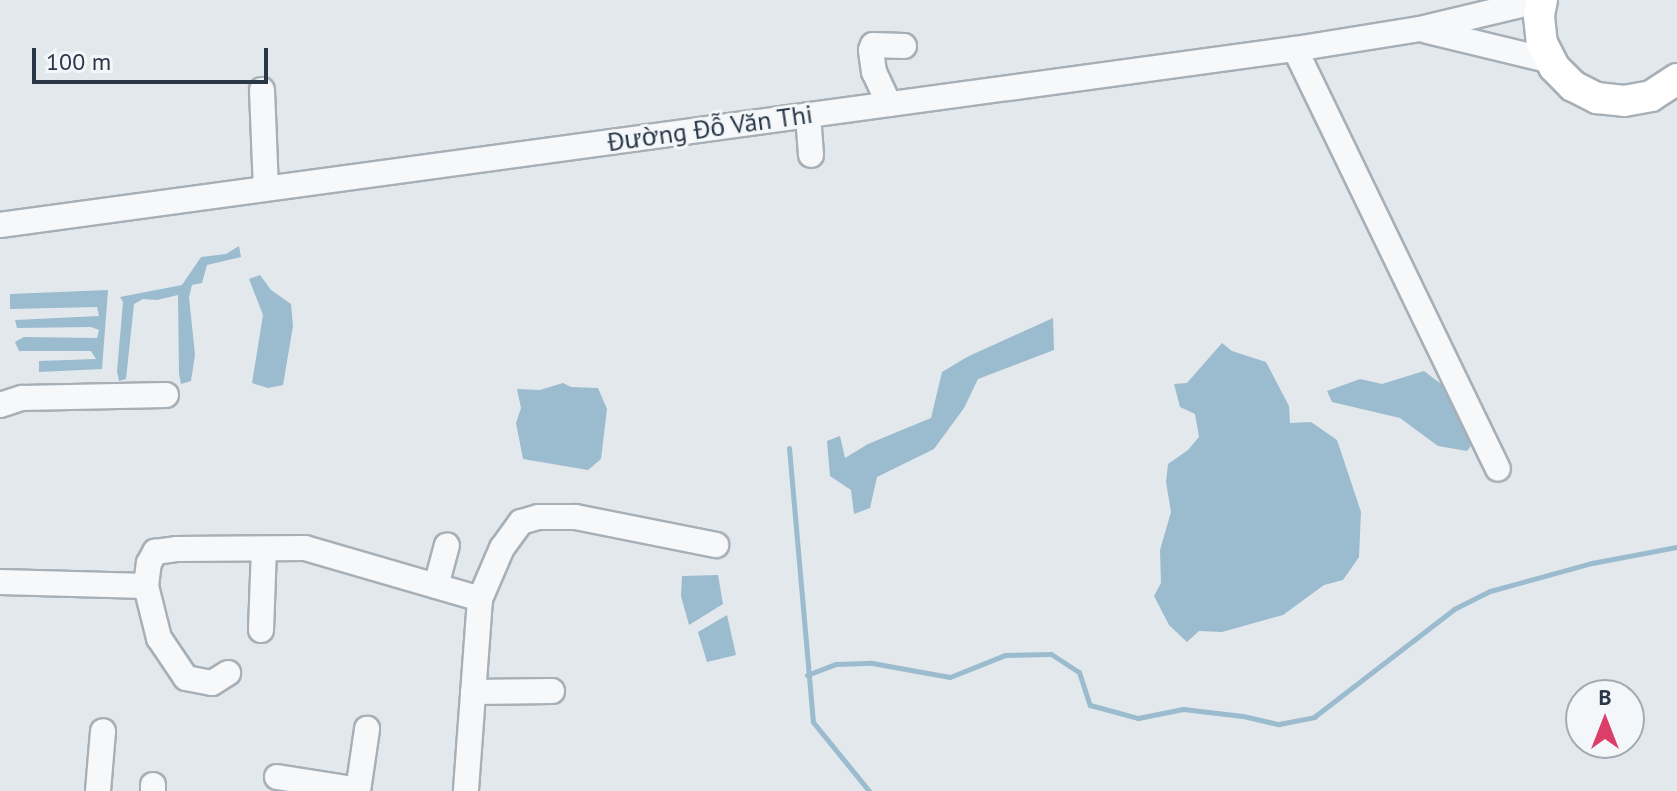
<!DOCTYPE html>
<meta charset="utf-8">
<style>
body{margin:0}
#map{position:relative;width:1677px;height:791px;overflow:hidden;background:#e3e8ec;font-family:"PT Sans",sans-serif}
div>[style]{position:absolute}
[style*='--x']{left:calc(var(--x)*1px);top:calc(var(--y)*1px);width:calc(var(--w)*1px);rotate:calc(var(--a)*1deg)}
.water>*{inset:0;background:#9bbbcf}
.stream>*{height:5px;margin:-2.5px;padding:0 2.5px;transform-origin:2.5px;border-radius:2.5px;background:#9bbbcf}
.roads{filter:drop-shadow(2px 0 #a7afb7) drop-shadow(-2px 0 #a7afb7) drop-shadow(0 2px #a7afb7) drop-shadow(0 -2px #a7afb7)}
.minor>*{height:24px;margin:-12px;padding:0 12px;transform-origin:12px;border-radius:12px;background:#f7f8fa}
.major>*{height:30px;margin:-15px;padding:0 15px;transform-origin:15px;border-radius:15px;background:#fff}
span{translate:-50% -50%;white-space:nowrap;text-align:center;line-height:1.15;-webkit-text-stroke:6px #f3f7f9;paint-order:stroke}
.street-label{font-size:26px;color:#293747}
.north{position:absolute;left:1565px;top:679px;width:80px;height:80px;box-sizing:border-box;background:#f3f7f9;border:2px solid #a2aab2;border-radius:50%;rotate:0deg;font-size:22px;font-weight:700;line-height:32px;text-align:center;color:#293747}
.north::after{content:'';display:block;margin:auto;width:28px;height:36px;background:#db3f69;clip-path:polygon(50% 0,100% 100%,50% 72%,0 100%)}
.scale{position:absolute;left:32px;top:48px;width:236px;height:36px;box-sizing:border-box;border:4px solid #293747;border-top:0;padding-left:10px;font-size:24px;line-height:28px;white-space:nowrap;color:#293747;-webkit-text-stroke:6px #f3f7f9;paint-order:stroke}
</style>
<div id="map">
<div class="water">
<i style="clip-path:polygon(239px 246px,241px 257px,207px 265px,202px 283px,192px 285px,189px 297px,195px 355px,191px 381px,181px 384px,179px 374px,178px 295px,157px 300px,143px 299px,134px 304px,126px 379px,119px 381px,117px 371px,123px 302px,120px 297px,182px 285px,201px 257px,226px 254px)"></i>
<i style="clip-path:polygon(260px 275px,271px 290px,291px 304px,293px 326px,283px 385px,268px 388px,252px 383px,263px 315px,249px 279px)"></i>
<i style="clip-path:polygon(108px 290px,102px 369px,39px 372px,39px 361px,96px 359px,91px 351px,19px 351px,15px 342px,24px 337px,97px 338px,99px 330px,91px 327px,17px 328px,15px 320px,99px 316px,97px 307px,10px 309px,10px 294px)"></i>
<i style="clip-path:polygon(1053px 318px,1054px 350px,978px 379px,964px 408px,934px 449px,877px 477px,870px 508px,854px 514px,851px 490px,830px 476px,827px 441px,840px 436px,845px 458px,868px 444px,931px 418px,942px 372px,967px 357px)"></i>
<i style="clip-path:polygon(1222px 343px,1232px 351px,1266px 362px,1289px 406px,1290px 423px,1311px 422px,1337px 440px,1361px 512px,1359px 557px,1343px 580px,1324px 585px,1283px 615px,1222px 632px,1199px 631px,1187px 642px,1169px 625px,1154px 596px,1161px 583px,1160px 550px,1171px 512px,1166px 482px,1168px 464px,1188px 450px,1199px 437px,1195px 414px,1180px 407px,1174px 384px,1187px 383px)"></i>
<i style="clip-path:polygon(1424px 371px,1445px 387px,1474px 442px,1467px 451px,1438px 446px,1400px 418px,1332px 402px,1327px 391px,1360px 379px,1382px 384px)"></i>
<i style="clip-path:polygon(563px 383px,571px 387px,598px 388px,607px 409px,601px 459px,588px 470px,523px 459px,516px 423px,521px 408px,517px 389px,540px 390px)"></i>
<i style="clip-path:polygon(718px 575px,723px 604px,689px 625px,681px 596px,682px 576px)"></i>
<i style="clip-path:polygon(727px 615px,736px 655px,707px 662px,698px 632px)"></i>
</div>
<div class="stream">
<i style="--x:789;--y:448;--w:275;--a:85"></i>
<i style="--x:813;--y:722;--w:89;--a:50.9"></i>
<i style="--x:807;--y:675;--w:31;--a:-21"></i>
<i style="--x:836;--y:664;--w:36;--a:-2"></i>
<i style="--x:872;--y:663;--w:79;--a:10.2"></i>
<i style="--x:950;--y:677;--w:59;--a:-21.8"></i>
<i style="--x:1005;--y:655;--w:46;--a:-1.2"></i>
<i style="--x:1051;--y:654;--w:33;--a:33"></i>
<i style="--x:1079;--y:672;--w:35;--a:72"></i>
<i style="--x:1090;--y:705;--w:50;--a:15.2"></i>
<i style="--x:1138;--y:718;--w:46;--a:-11.3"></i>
<i style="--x:1183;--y:709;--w:60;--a:6.7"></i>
<i style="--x:1243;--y:716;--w:37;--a:13"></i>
<i style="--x:1279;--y:724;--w:36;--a:-11"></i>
<i style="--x:1314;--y:717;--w:177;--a:-37.6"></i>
<i style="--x:1454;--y:609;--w:40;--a:-26.6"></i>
<i style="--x:1490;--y:591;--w:106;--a:-15.4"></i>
<i style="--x:1592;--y:563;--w:86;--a:-10.7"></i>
</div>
<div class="roads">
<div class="minor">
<i style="--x:1427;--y:31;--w:128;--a:13.6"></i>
<i style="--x:1295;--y:49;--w:466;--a:64.2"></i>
<i style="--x:262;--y:90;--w:98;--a:87.7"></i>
<i style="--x:889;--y:104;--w:35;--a:-115"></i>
<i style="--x:874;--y:72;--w:22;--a:-98"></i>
<i style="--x:871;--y:50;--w:5;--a:-68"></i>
<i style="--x:873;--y:45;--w:31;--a:2"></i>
<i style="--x:808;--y:115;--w:40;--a:85.7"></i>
<i style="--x:0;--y:225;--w:1307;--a:-7.74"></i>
<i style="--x:1295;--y:49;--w:127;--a:-9.1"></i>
<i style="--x:1420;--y:29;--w:125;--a:-13.4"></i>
<i style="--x:0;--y:405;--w:23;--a:-18"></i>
<i style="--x:22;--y:398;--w:144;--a:-1.2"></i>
<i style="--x:0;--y:582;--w:146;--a:1.6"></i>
<i style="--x:146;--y:586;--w:23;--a:-83"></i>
<i style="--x:149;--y:563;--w:13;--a:-61"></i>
<i style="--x:155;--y:552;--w:21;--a:-8"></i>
<i style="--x:176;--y:549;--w:129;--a:-0.4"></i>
<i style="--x:305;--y:548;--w:182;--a:16.2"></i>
<i style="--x:480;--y:599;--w:193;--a:94.2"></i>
<i style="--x:146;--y:586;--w:54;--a:76"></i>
<i style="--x:159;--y:638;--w:48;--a:56"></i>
<i style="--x:186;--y:678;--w:26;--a:11"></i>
<i style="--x:212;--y:683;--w:19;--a:-32"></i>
<i style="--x:436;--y:586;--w:42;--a:-75"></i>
<i style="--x:480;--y:599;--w:56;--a:-66.7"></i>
<i style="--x:502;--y:548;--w:32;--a:-54"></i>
<i style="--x:521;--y:522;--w:18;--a:-16"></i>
<i style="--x:538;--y:517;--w:38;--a:0"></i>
<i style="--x:576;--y:517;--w:143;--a:11.3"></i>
<i style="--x:261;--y:630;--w:81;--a:-87.9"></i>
<i style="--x:473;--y:692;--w:79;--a:-0.7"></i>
<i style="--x:277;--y:777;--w:82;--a:9.1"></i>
<i style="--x:98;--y:791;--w:60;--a:-85.2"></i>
<i style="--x:153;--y:791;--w:6;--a:-90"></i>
<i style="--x:358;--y:791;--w:63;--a:-81.7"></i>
</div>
<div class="major">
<i style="--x:1542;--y:0;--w:16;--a:101"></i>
<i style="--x:1539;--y:16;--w:27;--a:84"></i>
<i style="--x:1542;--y:43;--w:27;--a:63"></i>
<i style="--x:1554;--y:67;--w:27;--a:45"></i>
<i style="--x:1573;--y:86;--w:27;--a:27"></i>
<i style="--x:1597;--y:98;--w:27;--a:6"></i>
<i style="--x:1624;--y:101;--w:27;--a:-10"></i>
<i style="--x:1651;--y:96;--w:31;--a:-33"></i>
</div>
</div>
<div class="street-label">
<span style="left:710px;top:128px;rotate:-8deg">Đường Đỗ Văn Thi</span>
</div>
<div class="north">B</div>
<div class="scale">100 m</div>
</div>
